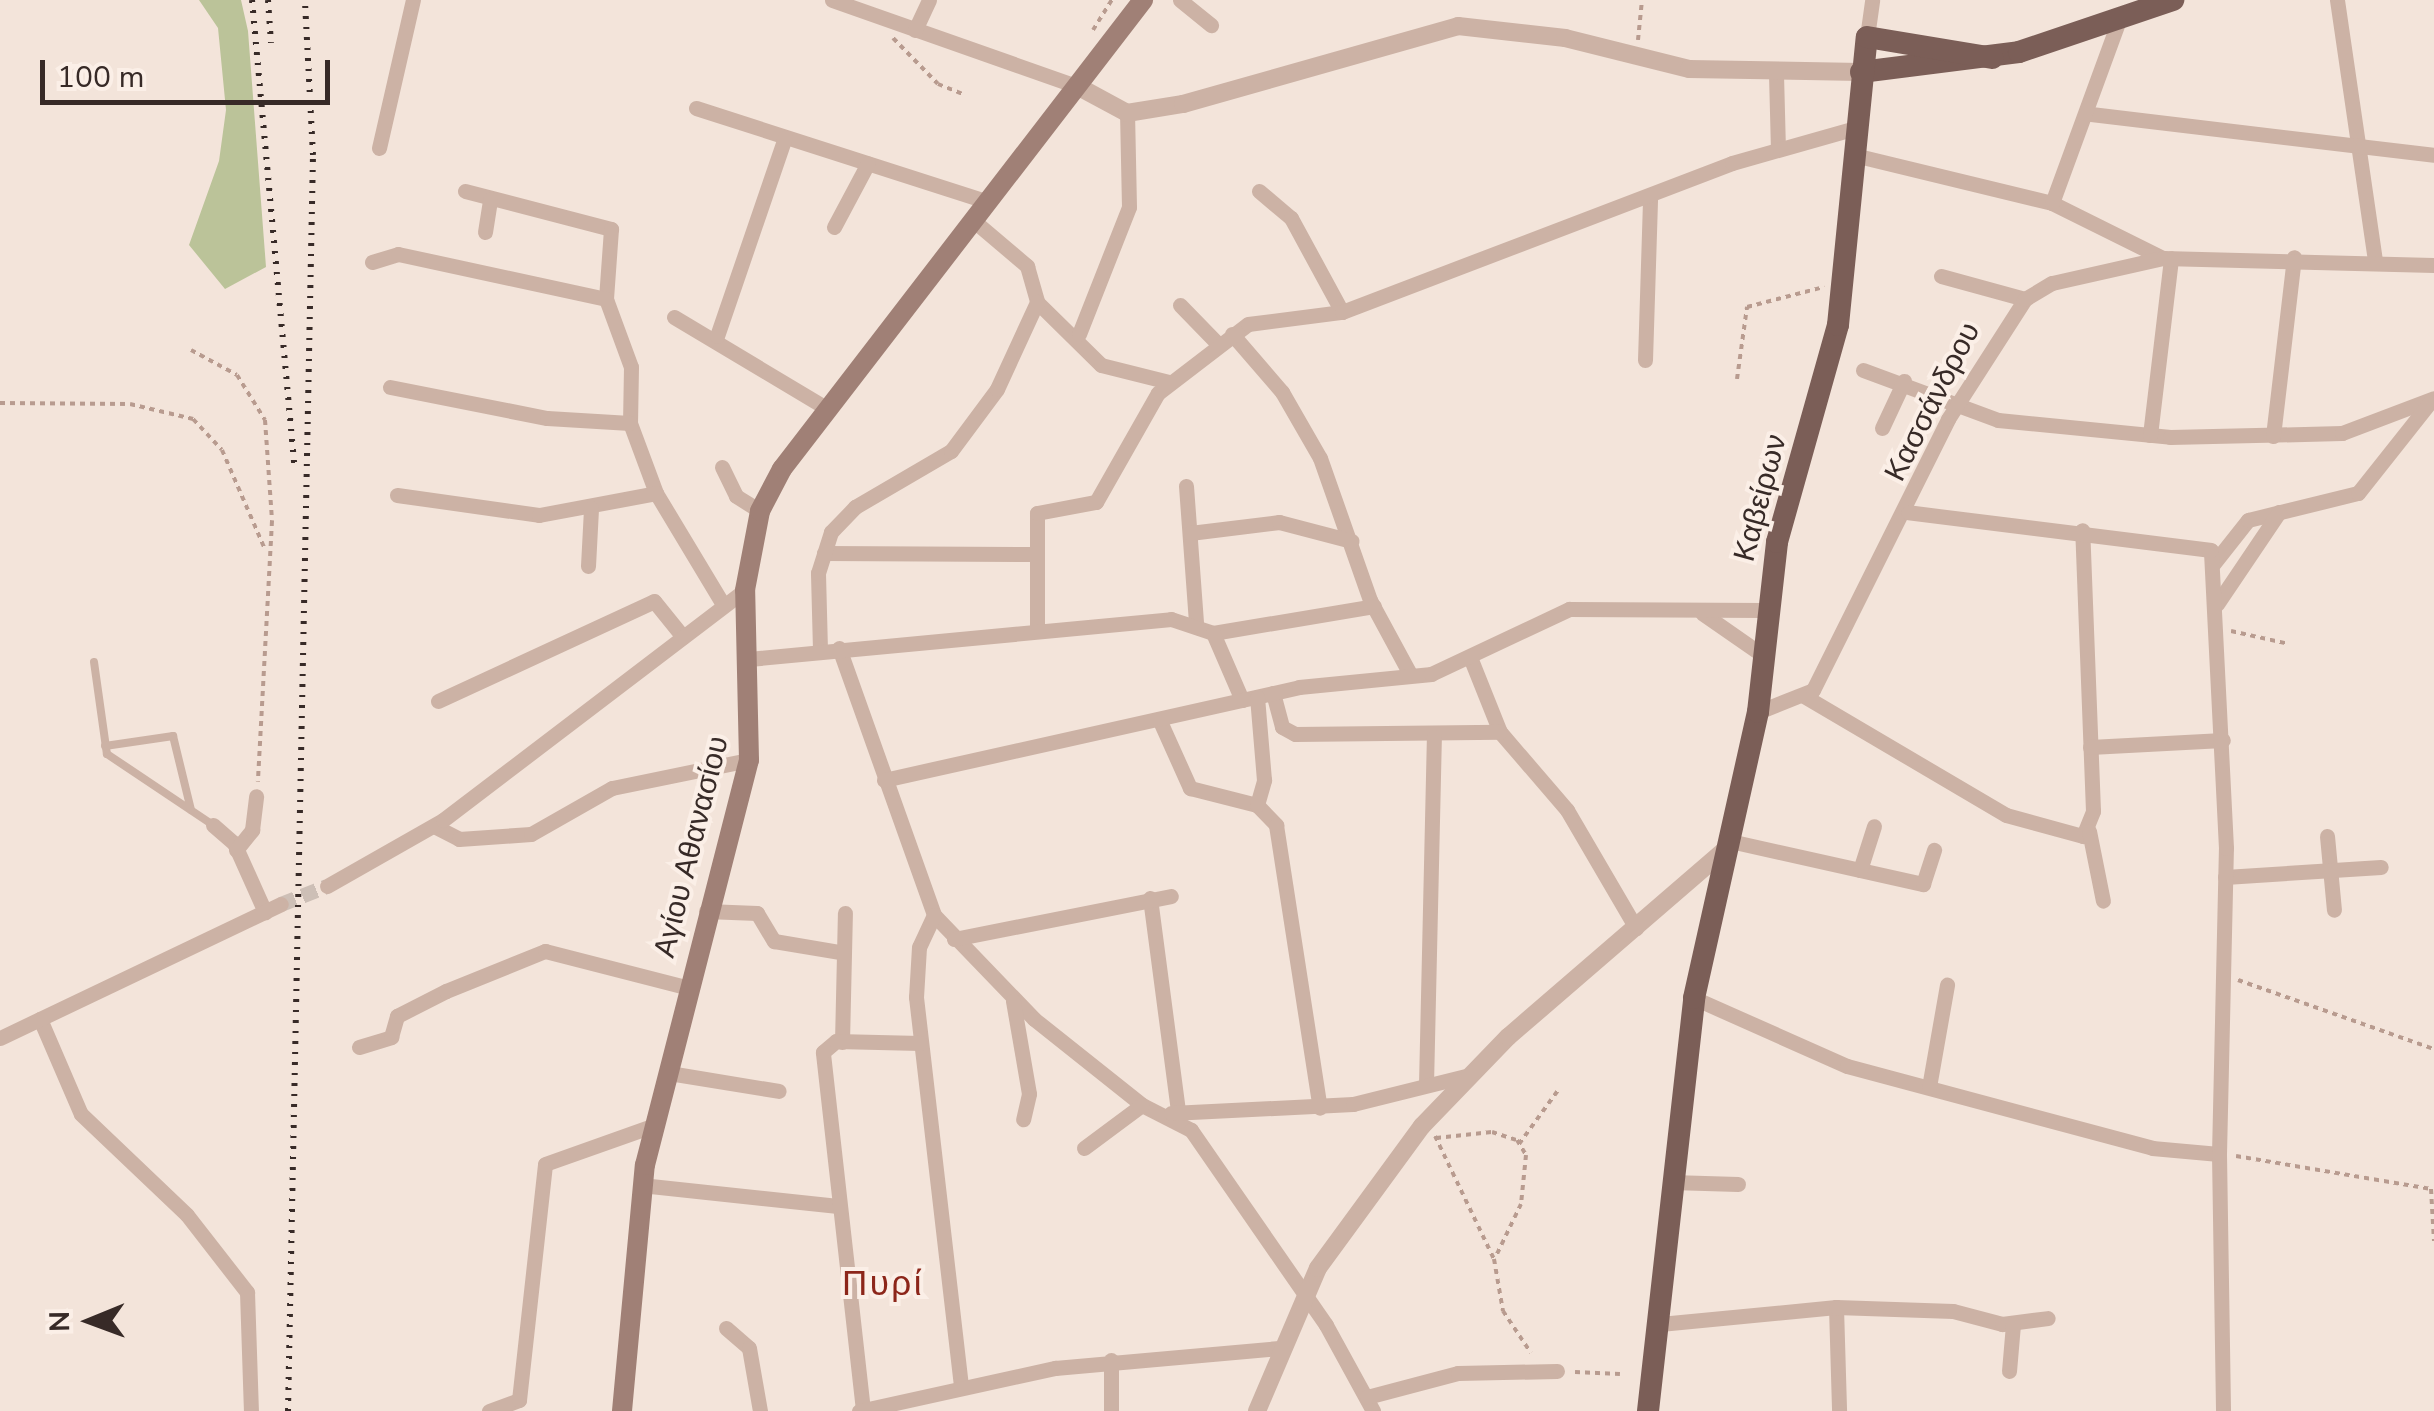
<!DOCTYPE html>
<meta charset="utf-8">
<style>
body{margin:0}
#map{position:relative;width:2434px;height:1411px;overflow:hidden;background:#f3e4da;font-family:"Nunito Sans",sans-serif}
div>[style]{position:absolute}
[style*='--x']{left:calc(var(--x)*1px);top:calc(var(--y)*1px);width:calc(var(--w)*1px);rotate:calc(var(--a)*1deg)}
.green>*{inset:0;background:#bbc399}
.minor-tunnel>*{height:15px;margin-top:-7.5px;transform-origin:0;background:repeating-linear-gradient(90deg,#cdbfb6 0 15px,transparent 0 23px)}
.path>*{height:4px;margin-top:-2px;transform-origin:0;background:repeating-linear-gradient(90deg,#b89b8f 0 5px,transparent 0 10px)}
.service>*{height:8px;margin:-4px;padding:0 4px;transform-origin:4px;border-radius:4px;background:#ccb2a5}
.minor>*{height:15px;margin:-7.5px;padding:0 7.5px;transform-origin:7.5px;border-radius:7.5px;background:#ccb2a5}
.tertiary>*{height:18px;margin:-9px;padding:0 9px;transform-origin:9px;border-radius:9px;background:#ccb2a5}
.secondary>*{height:20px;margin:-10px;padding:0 10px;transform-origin:10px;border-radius:10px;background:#a08076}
.primary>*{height:22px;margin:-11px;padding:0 11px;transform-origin:11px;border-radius:11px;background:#7b5e57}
.rail>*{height:6px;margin-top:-3px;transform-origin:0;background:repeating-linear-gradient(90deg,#372a27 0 2.5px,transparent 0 10.5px)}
span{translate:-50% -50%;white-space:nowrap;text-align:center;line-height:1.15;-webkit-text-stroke:8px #fbefe7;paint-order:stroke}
.street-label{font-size:30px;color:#372a27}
.quarter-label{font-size:35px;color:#8c261a;letter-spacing:2.5px}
.north{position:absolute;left:40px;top:1271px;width:100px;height:100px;-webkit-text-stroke:8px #fbefe7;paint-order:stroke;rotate:269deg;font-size:28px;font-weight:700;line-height:40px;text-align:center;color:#372a27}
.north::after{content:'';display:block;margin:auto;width:35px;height:45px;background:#372a27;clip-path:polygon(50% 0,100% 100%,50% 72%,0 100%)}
.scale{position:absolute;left:40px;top:60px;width:290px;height:45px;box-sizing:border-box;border:5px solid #372a27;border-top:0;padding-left:12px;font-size:30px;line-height:35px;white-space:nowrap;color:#372a27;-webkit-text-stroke:8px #fbefe7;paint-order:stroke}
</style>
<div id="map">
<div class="green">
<i style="clip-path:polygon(199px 0,241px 0,248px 31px,266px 267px,225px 289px,189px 245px,219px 161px,226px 110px,218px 28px)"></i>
</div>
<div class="minor-tunnel">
<i style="--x:281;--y:904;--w:49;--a:-21.4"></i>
</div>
<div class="path">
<i style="--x:1093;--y:30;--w:36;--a:-58"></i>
<i style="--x:893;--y:38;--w:64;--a:45.6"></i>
<i style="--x:938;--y:84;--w:29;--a:22"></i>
<i style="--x:1638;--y:40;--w:40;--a:-84.3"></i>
<i style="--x:191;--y:350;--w:52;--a:28.5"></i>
<i style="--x:237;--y:375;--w:53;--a:58.1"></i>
<i style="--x:265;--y:420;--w:101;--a:86"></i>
<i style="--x:272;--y:521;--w:261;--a:93.1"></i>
<i style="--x:1737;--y:379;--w:73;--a:-82.1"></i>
<i style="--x:1747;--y:307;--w:80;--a:-14.6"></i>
<i style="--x:0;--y:403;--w:130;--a:0.4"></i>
<i style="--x:130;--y:404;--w:65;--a:13.4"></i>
<i style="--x:193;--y:419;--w:42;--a:46.9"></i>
<i style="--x:222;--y:450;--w:106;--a:66.6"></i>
<i style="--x:2231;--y:631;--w:59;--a:12.6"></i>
<i style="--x:2238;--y:980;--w:208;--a:19.4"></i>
<i style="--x:1435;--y:1136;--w:136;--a:64.4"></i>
<i style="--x:1494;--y:1259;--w:53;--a:80.2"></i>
<i style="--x:1503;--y:1311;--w:50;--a:56.3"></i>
<i style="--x:1436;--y:1138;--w:56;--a:-6.1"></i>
<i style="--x:1492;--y:1132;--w:26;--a:18"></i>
<i style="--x:1517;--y:1140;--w:17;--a:59"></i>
<i style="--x:1526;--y:1155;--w:49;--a:95.8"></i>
<i style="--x:1521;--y:1204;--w:60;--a:115.7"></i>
<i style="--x:1519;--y:1144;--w:68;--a:-54"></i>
<i style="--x:2236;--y:1156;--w:198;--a:9.6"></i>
<i style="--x:2431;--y:1189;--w:52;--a:86.7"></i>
<i style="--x:1575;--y:1372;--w:45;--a:2.5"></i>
</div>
<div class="service">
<i style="--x:94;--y:662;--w:93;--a:82"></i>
<i style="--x:107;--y:754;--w:128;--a:33.8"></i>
<i style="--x:105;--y:746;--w:69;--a:-8.4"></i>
<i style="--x:173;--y:736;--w:76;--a:76.3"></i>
</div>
<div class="minor">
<i style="--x:832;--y:0;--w:262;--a:19.4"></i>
<i style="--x:1180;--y:0;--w:40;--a:39"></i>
<i style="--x:2337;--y:0;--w:262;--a:81.7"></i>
<i style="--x:915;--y:30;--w:33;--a:-65"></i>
<i style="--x:1867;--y:37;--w:37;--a:-82"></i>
<i style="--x:1776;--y:74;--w:74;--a:88.5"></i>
<i style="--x:696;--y:108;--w:307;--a:17.8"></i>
<i style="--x:2091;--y:114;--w:345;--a:6.8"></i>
<i style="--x:379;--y:148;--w:152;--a:-77.1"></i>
<i style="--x:1854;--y:155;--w:204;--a:13.6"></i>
<i style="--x:2052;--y:203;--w:124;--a:26.4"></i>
<i style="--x:465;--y:191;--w:151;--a:14.6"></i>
<i style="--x:611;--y:229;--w:70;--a:94.1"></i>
<i style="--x:606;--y:299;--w:72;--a:69.8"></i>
<i style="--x:631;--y:367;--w:56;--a:91"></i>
<i style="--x:630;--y:423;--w:75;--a:69.6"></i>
<i style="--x:656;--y:493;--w:128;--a:59"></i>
<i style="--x:1259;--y:191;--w:42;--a:40.2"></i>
<i style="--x:1291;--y:218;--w:107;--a:61.5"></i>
<i style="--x:2052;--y:203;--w:198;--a:-69.9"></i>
<i style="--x:974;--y:221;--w:70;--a:40.3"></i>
<i style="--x:1027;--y:266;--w:37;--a:74"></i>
<i style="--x:1037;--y:302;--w:90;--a:44.5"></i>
<i style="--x:1101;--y:365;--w:70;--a:14"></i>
<i style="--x:834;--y:227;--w:72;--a:-62"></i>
<i style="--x:485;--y:232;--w:33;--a:-81"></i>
<i style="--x:372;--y:262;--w:27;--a:-17"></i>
<i style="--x:398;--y:254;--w:213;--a:12.2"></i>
<i style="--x:1941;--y:276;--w:87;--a:15.3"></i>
<i style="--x:1180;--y:305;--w:54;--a:45.7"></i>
<i style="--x:674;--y:317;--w:179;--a:30.9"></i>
<i style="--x:1079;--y:334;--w:136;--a:-68.5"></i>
<i style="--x:1129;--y:207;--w:94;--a:-91.2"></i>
<i style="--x:1232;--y:334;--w:77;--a:49.2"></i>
<i style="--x:1282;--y:392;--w:76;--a:60.1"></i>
<i style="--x:1320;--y:458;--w:151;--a:70.6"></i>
<i style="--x:1370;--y:600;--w:84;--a:61.6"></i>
<i style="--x:717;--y:336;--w:210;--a:-71.1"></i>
<i style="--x:1645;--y:360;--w:162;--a:-88.2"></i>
<i style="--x:1863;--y:370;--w:144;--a:20.3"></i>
<i style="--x:1998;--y:420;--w:173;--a:5.6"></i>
<i style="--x:2170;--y:437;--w:172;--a:-1.3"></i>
<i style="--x:2342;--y:433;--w:98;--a:-20.8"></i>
<i style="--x:390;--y:387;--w:160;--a:11.2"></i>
<i style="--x:547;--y:418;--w:83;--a:3.4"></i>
<i style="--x:1882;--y:428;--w:52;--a:-64.9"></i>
<i style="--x:2150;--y:435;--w:178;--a:-83.2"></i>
<i style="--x:2273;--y:436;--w:180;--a:-83.3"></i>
<i style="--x:722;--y:467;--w:32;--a:64"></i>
<i style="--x:736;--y:496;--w:28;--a:32"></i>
<i style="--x:1186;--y:486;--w:137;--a:85.8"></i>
<i style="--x:397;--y:495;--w:143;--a:8"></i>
<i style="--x:539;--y:515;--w:119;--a:-10.6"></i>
<i style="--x:1190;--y:533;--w:90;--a:-7"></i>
<i style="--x:1279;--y:522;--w:75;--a:14.6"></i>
<i style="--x:824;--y:553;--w:210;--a:0.3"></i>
<i style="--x:2214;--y:563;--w:55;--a:-51.7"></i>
<i style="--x:2248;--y:520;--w:113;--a:-13.8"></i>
<i style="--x:2358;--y:493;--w:116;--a:-51.6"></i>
<i style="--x:588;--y:566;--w:58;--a:-87"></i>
<i style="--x:2217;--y:604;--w:111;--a:-56"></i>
<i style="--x:1702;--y:613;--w:72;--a:34.8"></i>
<i style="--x:1037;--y:630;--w:117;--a:-90"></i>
<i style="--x:1037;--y:513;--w:60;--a:-10.6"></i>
<i style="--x:1096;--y:502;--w:125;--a:-60.4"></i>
<i style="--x:1158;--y:393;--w:113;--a:-37.5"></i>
<i style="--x:1248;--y:324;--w:95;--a:-7.3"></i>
<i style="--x:1342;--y:312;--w:417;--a:-20.9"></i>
<i style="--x:1732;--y:163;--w:132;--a:-15.8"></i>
<i style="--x:1213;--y:633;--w:163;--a:-9.5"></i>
<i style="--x:839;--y:648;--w:283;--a:70.4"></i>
<i style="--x:934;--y:915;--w:144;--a:46.1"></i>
<i style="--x:1034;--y:1019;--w:138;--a:38.5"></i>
<i style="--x:1142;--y:1105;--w:55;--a:27"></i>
<i style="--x:1191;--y:1130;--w:237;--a:55.3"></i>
<i style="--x:1326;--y:1325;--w:98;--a:61.3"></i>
<i style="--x:820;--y:650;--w:77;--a:-91.5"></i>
<i style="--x:818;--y:573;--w:43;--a:-72.4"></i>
<i style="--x:831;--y:532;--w:35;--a:-46"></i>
<i style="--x:855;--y:507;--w:111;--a:-30.3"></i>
<i style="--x:951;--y:451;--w:77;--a:-53.4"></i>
<i style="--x:997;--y:389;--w:96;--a:-65.3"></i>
<i style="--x:1470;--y:657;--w:81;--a:68.2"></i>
<i style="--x:1500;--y:732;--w:103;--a:49.3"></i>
<i style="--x:1567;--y:810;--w:137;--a:59.7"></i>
<i style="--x:749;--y:659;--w:424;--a:-5.4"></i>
<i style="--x:1171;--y:619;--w:44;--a:18.4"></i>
<i style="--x:1213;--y:633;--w:73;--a:66.6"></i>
<i style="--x:1273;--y:693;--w:35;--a:75"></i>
<i style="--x:1282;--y:727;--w:15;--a:28"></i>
<i style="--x:1295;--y:734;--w:205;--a:-0.6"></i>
<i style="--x:1804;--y:696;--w:234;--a:30.5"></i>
<i style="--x:2006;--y:815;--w:80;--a:15.3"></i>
<i style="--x:2083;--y:836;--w:27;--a:-68"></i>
<i style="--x:2093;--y:811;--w:281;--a:-92.2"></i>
<i style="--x:438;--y:701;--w:238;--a:-24.8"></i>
<i style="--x:654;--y:601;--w:46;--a:51.1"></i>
<i style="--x:1758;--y:712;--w:59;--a:-21.8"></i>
<i style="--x:1813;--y:690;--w:303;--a:-63.5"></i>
<i style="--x:1948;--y:419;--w:143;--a:-57.3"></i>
<i style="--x:2025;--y:299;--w:31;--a:-31"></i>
<i style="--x:2052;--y:283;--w:114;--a:-12.7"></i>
<i style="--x:2163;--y:258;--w:271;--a:1.5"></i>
<i style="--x:1159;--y:719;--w:76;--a:65.8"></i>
<i style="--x:1190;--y:788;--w:69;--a:14.2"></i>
<i style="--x:1257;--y:805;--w:28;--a:46"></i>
<i style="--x:1276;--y:825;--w:286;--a:81.2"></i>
<i style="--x:2090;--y:747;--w:133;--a:-3"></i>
<i style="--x:884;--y:780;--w:425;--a:-12.6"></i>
<i style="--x:1299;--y:687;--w:133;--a:-5.6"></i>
<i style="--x:1431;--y:674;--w:153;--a:-25.2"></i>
<i style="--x:1569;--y:609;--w:195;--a:0.3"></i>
<i style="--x:1257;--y:805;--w:26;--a:-74"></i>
<i style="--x:1264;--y:780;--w:83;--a:-94.8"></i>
<i style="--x:213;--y:825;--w:28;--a:41"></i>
<i style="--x:234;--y:843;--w:76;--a:65.8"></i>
<i style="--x:434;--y:826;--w:28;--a:27"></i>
<i style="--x:459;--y:839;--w:72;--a:-4"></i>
<i style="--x:531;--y:834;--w:93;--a:-29.6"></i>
<i style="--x:612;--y:788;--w:140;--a:-11.6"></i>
<i style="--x:2089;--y:831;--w:71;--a:78.7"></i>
<i style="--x:2327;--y:836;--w:74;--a:84.6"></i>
<i style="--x:1730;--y:841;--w:198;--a:12.6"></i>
<i style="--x:1923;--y:884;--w:36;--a:-72"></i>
<i style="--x:236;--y:850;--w:26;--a:-51"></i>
<i style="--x:252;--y:830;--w:34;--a:-83"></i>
<i style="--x:1860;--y:870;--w:46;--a:-72.3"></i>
<i style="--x:2225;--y:877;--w:156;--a:-3.7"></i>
<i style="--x:327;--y:886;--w:133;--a:-29.6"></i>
<i style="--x:443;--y:820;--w:380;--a:-37.3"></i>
<i style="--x:1150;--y:898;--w:215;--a:82.5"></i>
<i style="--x:706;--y:911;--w:51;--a:2.2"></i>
<i style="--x:757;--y:913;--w:33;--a:59"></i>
<i style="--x:774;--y:941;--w:67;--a:9.5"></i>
<i style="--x:934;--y:915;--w:35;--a:115"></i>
<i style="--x:919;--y:947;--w:50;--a:93.4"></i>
<i style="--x:916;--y:997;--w:393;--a:83.4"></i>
<i style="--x:954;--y:939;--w:221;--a:-11.2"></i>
<i style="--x:1694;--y:998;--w:167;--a:24"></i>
<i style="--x:1847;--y:1066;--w:316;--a:15"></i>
<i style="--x:2152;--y:1148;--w:67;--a:5.1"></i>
<i style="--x:2219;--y:1154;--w:306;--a:-88.7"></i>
<i style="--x:2226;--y:848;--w:298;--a:-92.9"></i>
<i style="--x:2211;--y:550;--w:305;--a:-172.9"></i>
<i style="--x:1013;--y:1001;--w:94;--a:80.2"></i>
<i style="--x:1029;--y:1094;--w:26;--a:103"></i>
<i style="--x:40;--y:1019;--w:103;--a:66.7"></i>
<i style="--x:81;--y:1114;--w:146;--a:43.6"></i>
<i style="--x:187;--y:1215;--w:98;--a:52.1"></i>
<i style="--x:247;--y:1292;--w:119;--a:88.1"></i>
<i style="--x:0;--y:1038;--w:311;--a:-25.5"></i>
<i style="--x:842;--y:1042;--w:129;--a:-88.7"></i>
<i style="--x:359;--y:1047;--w:34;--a:-17"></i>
<i style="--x:391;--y:1037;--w:22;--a:-74"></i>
<i style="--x:397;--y:1016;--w:55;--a:-27"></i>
<i style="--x:446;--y:991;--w:107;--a:-22"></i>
<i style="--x:545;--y:951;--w:149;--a:14.4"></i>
<i style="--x:669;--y:1073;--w:111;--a:9.3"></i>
<i style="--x:1426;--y:1085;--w:348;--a:-88.7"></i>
<i style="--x:1929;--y:1087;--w:104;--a:-80"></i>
<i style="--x:1171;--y:1113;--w:182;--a:-2.8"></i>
<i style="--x:1353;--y:1104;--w:115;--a:-14"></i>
<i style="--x:1084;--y:1148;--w:72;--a:-36.6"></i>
<i style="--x:2219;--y:1154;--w:257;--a:89.1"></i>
<i style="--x:1671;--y:1182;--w:67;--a:1.7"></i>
<i style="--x:641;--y:1185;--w:198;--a:6.1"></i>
<i style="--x:1836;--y:1307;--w:104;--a:88.3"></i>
<i style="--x:1660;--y:1324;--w:177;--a:-5.5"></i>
<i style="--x:1836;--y:1307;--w:117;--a:2"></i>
<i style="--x:1953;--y:1311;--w:51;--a:14.9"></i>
<i style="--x:2002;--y:1324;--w:46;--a:-7.4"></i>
<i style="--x:726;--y:1328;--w:30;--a:41"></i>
<i style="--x:749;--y:1348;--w:64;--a:80.1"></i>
<i style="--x:2009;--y:1371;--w:47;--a:-85.1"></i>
<i style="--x:1367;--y:1397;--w:94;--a:-14.8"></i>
<i style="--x:1458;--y:1373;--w:99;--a:-1.2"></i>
<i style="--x:863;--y:1410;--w:360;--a:-96.4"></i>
<i style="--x:823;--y:1052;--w:17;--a:-40"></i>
<i style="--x:836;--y:1041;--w:84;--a:1.4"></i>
<i style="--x:489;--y:1411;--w:32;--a:-20"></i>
<i style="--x:519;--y:1400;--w:237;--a:-83.7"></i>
<i style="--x:545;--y:1164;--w:117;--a:-19.5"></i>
<i style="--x:859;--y:1411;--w:201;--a:-12.4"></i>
<i style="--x:1055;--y:1368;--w:225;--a:-5.1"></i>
<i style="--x:1111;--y:1411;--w:51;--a:-90"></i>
</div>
<div class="tertiary">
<i style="--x:1079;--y:87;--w:55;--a:28.4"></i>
<i style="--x:1127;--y:113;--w:57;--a:-9.1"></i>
<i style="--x:1183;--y:104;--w:286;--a:-15.8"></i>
<i style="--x:1458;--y:26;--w:108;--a:6.4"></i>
<i style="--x:1565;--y:38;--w:128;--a:14"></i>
<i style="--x:1689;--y:69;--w:172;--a:1"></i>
<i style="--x:1257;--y:1411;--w:155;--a:-66.9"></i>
<i style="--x:1318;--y:1268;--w:176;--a:-53.8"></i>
<i style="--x:1422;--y:1126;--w:124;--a:-46"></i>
<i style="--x:1508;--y:1037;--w:292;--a:-40.8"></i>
</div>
<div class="secondary">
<i style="--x:622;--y:1411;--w:247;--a:-84.7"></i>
<i style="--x:645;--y:1165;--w:418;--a:-75.6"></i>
<i style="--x:749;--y:760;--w:170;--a:-91.3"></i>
<i style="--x:745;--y:590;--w:80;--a:-79.2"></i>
<i style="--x:760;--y:511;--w:47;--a:-62.4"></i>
<i style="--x:782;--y:469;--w:592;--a:-52.41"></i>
</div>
<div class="primary">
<i style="--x:1861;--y:72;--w:159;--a:-7.2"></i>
<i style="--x:2019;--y:52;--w:163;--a:-18.7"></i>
<i style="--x:1648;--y:1411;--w:416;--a:-83.6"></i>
<i style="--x:1694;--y:998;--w:293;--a:-77.4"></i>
<i style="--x:1758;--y:712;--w:171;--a:-83.6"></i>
<i style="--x:1777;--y:542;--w:225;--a:-74.3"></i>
<i style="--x:1838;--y:325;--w:289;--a:-84.3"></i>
<i style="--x:1867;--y:37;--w:127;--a:9.5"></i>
</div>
<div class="rail">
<i style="--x:252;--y:0;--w:468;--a:84.8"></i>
<i style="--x:268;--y:0;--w:43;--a:86"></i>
<i style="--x:288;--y:1411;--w:1256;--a:-88.86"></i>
<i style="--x:313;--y:155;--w:155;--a:-93"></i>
</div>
<div class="street-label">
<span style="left:1933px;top:402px;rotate:-63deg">Κασσάνδρου</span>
<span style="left:1761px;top:498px;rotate:-75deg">Καβείρων</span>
<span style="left:692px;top:847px;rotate:-76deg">Αγίου Αθανασίου</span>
</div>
<div class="quarter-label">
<span style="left:883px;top:1284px">Πυρί</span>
</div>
<div class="north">N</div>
<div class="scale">100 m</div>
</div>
